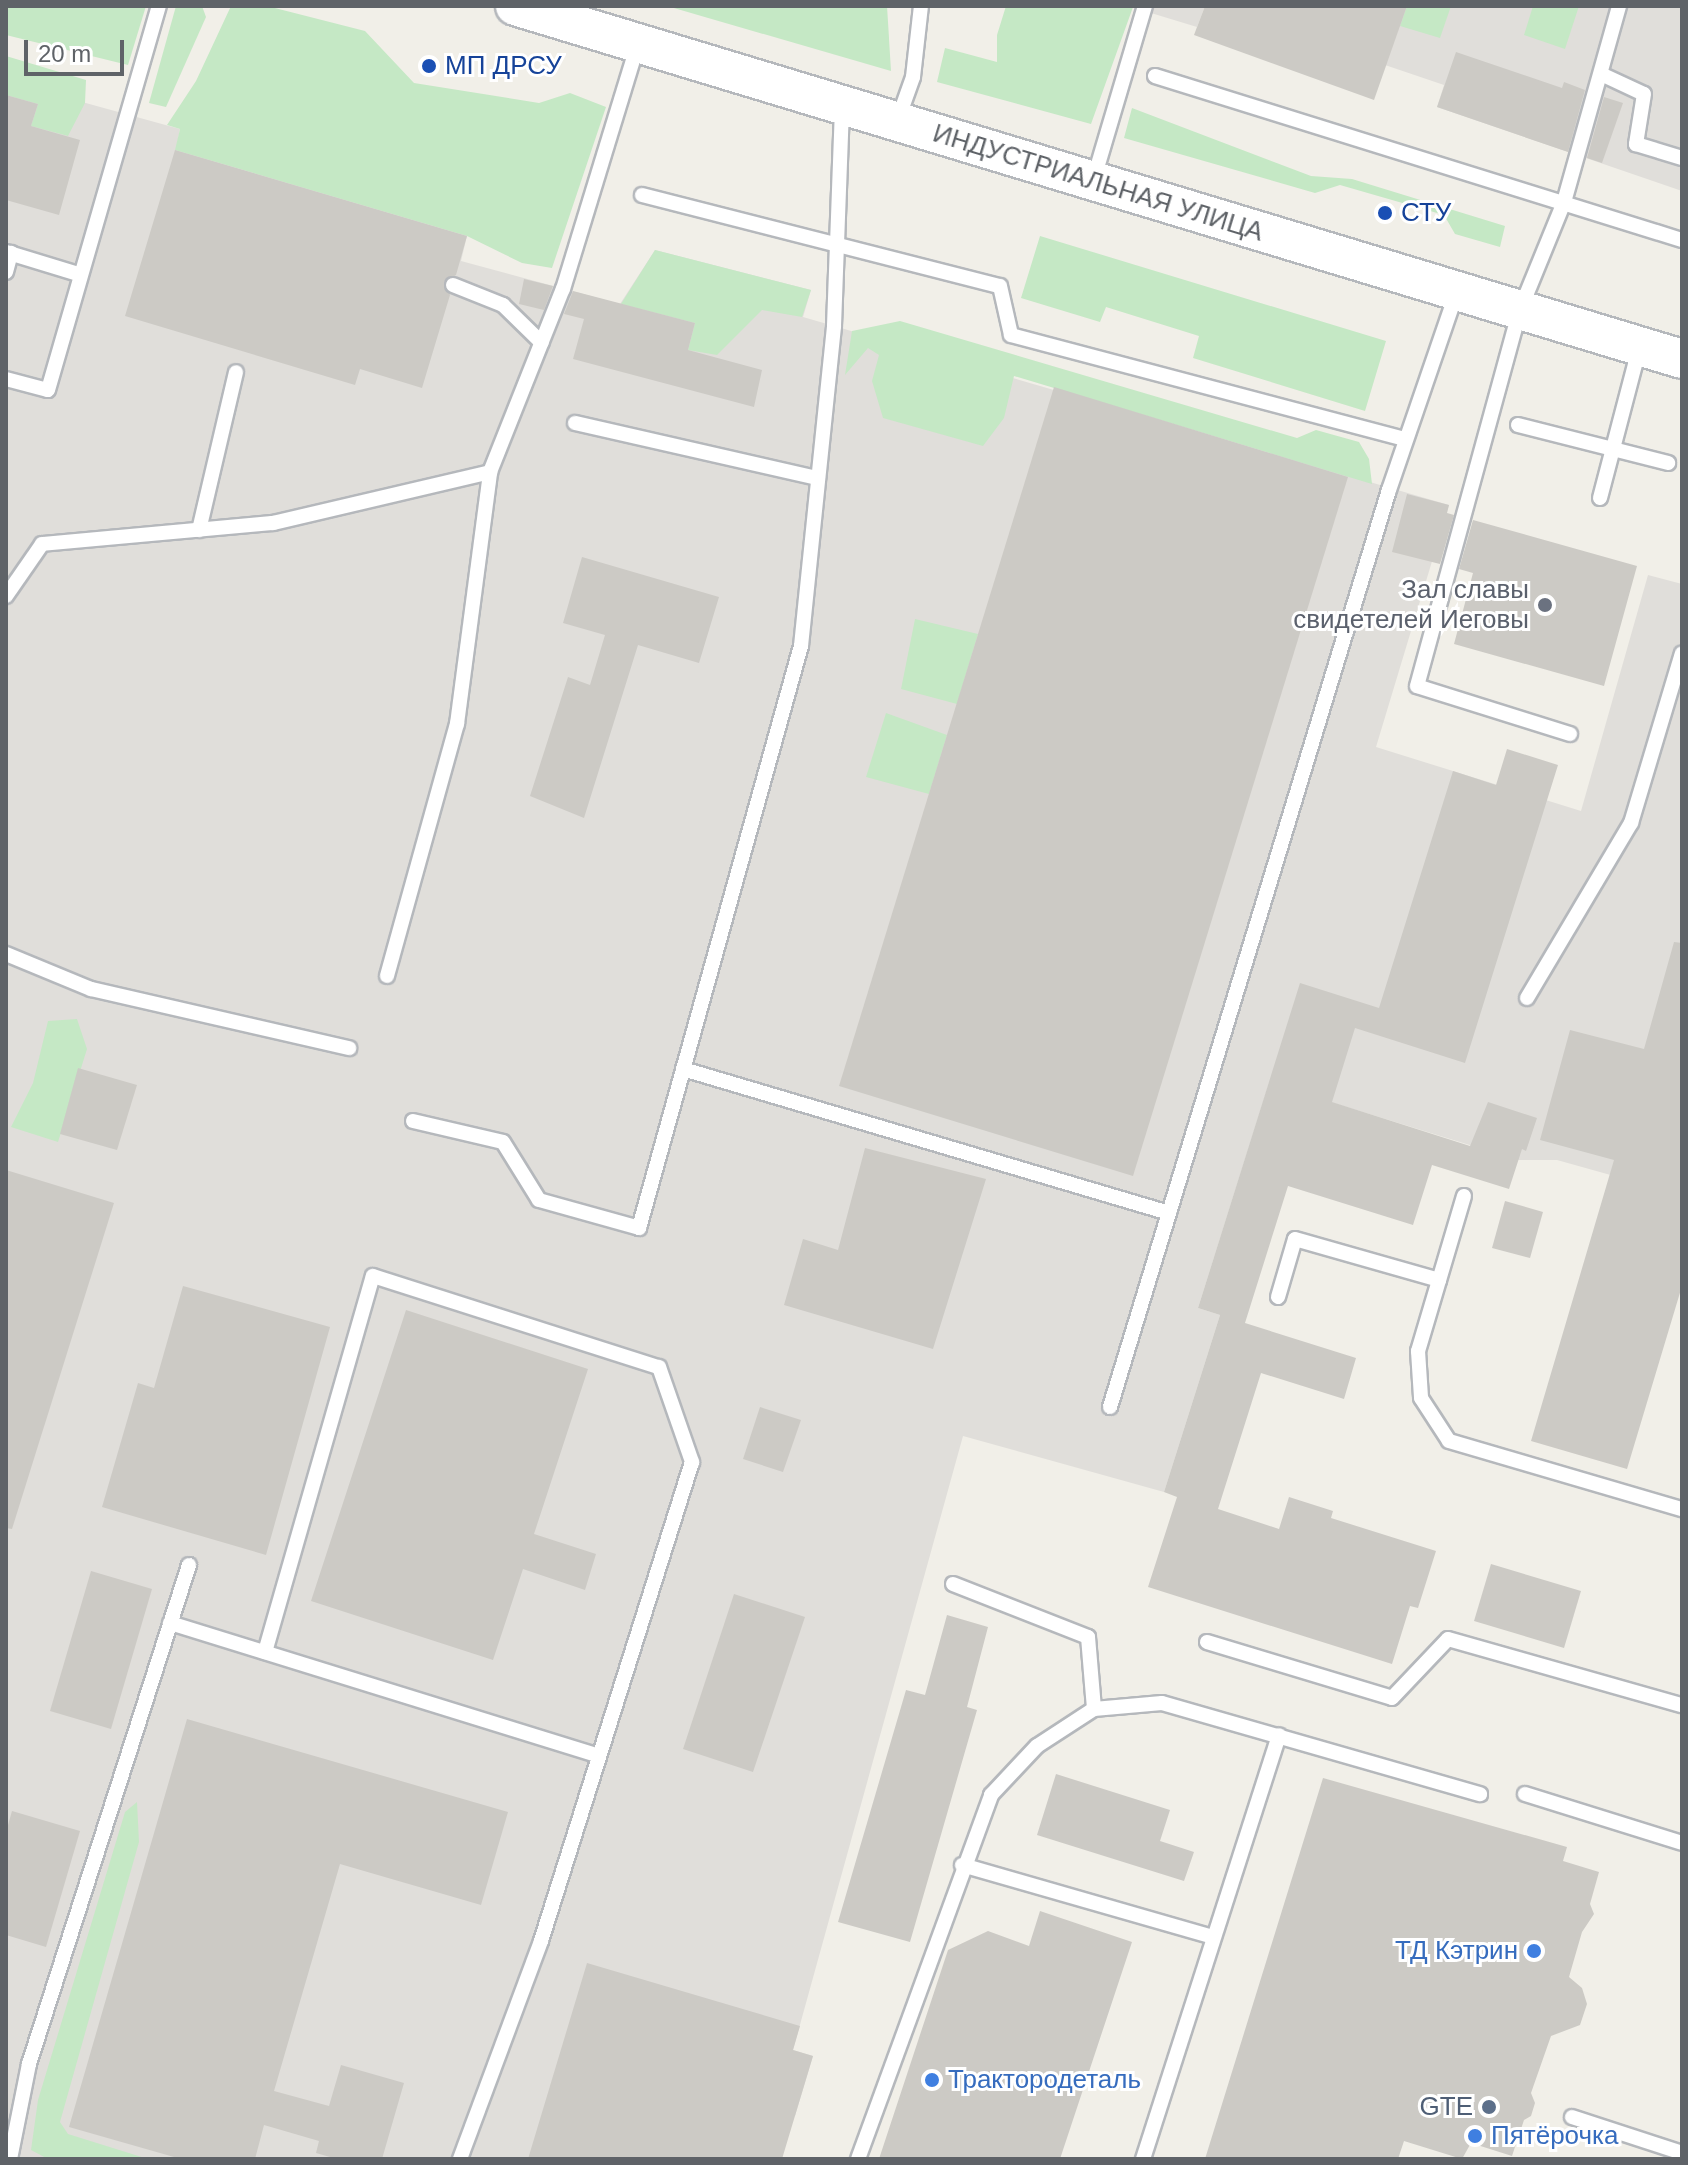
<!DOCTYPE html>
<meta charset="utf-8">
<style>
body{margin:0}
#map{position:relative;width:1688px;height:2165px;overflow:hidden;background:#f1efe8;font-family:Arial,sans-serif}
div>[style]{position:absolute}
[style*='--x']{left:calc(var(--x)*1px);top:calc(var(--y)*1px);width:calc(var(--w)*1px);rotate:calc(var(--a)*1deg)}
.industrial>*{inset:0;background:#e0deda}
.green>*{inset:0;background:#c5e8c5}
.building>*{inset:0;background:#cccac5}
.roads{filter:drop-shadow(2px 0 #b5b8bc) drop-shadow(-2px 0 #b5b8bc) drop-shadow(0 2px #b5b8bc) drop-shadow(0 -2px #b5b8bc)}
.service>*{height:14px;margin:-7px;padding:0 7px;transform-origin:7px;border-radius:7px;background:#fff}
.secondary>*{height:38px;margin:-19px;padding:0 19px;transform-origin:19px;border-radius:19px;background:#fff}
.dots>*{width:22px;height:22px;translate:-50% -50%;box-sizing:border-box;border:4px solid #fff;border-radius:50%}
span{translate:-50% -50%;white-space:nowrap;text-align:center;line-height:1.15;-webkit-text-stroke:6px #fff;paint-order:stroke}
.transit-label{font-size:26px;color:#164399}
.left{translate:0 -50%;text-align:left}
.street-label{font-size:26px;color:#5f6368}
.worship-label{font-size:26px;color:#5b616d}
.right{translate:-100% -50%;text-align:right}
.shop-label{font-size:26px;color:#366cbe}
.service-label{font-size:26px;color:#4e5e75}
.frame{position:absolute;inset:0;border:8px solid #5f6368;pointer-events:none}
.scale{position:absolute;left:24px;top:40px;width:100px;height:36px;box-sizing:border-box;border:4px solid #5f6368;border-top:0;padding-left:10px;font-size:24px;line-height:28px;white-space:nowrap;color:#5f6368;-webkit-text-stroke:6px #fff;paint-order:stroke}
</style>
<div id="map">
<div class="industrial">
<i style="clip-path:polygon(1128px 6px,1205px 6px,1197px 27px)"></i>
<i style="clip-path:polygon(1314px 6px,1682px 6px,1682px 191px,1437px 107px,1444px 85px,1385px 65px)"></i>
<i style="clip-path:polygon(6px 81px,180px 129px,176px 150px,467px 236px,461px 261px,620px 304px,655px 250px,811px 290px,803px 317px,1449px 505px,1376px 747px,1581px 811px,1648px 575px,1682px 584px,1682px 1195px,1557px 1160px,1518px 1160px,1269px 1083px,1198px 1308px,1220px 1315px,1164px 1492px,963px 1436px,793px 2050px,813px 2056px,795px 2116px,773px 2110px,758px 2159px,6px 2159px)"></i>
</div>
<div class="green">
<i style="clip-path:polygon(6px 6px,146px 6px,128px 65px,6px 35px)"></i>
<i style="clip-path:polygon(176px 6px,202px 6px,206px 17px,166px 107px,149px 103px)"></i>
<i style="clip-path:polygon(231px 6px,267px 6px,365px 31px,414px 83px,539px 103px,570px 93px,606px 107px,552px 268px,522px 263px,467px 236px,175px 150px,180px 129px,167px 125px,196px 81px)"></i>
<i style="clip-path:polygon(667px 6px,887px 6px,891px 71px)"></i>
<i style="clip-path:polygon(1006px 6px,1133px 7px,1091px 124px,937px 82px,945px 48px,997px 62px,997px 35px)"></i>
<i style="clip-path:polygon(1407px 6px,1451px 6px,1440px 38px,1400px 26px)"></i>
<i style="clip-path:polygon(1533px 6px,1579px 6px,1565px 49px,1524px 35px)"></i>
<i style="clip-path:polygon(6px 56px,86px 80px,85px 103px,68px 136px,31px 126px,38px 104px,6px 95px)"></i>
<i style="clip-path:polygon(1132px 108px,1311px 176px,1352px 179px,1505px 226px,1500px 247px,1455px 234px,1444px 215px,1340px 185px,1315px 193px,1124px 138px)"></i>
<i style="clip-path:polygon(1040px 236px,1386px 341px,1365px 411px,1193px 358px,1199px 336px,1106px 307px,1100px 322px,1021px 298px)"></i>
<i style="clip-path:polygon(655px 250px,811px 290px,802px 317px,762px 310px,717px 355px,688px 350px,695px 323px,621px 304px)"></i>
<i style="clip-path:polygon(900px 321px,1297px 438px,1316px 430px,1359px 442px,1369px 459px,1372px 484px,1014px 376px,1004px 418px,983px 446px,883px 418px,872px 381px,879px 355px,868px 348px,845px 375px,852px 331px)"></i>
<i style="clip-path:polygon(915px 619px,978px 634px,957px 704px,901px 689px)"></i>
<i style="clip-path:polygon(886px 713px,947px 735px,929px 794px,866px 777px)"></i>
<i style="clip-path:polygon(77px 1019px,87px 1049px,58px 1142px,11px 1127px,33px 1083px,48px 1021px)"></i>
<i style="clip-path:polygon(137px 1802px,139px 1842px,60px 2122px,68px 2134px,148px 2159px,48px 2159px,31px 2150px,38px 2100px,125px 1812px)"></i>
</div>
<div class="building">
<i style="clip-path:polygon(1205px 6px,1407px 6px,1374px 100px,1194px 35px)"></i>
<i style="clip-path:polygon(1456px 52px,1562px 88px,1564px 82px,1585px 90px,1568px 152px,1437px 107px)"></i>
<i style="clip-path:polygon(6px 95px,38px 104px,31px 126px,80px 140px,59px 215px,6px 200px)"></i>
<i style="clip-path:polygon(1604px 97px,1623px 103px,1602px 163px,1587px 158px)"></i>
<i style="clip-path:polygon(175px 150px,467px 236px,456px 275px,444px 282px,450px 295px,422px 388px,360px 369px,355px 385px,125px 316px)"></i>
<i style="clip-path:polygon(524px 279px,553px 286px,544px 310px,519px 304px)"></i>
<i style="clip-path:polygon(573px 291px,695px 323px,688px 350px,762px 370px,754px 407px,573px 359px,584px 319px,564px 314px)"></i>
<i style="clip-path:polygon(1054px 387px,1348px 477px,1133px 1176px,839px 1086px)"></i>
<i style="clip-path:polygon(1407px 494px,1449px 505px,1447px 513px,1454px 515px,1440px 564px,1392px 552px)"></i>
<i style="clip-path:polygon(1473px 520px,1637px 566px,1604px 686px,1454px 644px,1473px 573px,1459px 569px)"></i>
<i style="clip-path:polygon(582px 557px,719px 597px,699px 663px,638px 645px,584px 818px,530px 796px,568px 677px,590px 685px,605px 635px,563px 623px)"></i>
<i style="clip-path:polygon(1507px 749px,1558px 765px,1465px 1063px,1355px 1028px,1332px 1102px,1470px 1146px,1488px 1102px,1537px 1118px,1526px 1151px,1522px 1149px,1509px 1189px,1432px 1165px,1413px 1225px,1288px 1186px,1245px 1323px,1356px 1358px,1344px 1399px,1261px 1373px,1218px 1509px,1279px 1529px,1289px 1497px,1333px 1511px,1331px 1518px,1436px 1551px,1418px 1608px,1410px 1606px,1392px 1664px,1148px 1587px,1177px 1497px,1164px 1492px,1220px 1315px,1198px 1308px,1300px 983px,1379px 1008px,1453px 771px,1496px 785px)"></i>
<i style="clip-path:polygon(1674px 942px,1682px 943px,1682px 1286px,1627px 1469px,1531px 1441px,1614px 1160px,1540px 1140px,1570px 1030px,1644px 1049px)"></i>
<i style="clip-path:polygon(78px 1068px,137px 1085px,117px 1150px,60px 1134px)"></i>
<i style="clip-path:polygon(865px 1148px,986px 1179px,933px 1349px,784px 1305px,803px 1239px,838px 1250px)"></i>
<i style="clip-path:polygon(6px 1170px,114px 1203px,12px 1529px,6px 1528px)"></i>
<i style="clip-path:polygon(1505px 1201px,1543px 1212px,1530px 1258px,1492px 1248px)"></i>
<i style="clip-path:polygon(183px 1286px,330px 1327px,266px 1555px,102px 1507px,138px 1383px,154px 1388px)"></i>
<i style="clip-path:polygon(406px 1310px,588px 1369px,534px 1534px,596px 1554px,585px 1590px,523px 1569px,493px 1660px,311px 1601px)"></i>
<i style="clip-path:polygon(760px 1407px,801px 1420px,783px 1472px,743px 1459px)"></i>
<i style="clip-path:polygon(1491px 1564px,1581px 1591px,1564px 1648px,1474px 1621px)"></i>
<i style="clip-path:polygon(91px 1571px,152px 1589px,111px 1729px,50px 1711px)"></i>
<i style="clip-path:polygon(734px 1594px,805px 1617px,753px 1772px,683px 1749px)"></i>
<i style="clip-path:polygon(947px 1615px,988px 1627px,967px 1707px,977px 1710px,910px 1942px,838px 1922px,906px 1690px,925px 1695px)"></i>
<i style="clip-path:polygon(187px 1719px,508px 1812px,481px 1905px,340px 1864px,274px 2091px,329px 2106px,341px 2065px,404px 2083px,382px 2159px,337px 2159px,316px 2153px,319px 2141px,264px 2125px,255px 2159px,181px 2159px,69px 2127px)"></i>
<i style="clip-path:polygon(1056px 1774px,1170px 1810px,1160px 1841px,1194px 1852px,1184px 1881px,1037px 1835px)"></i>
<i style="clip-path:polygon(1323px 1778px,1567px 1847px,1563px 1861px,1599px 1872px,1590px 1904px,1594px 1914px,1582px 1932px,1569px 1977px,1582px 1988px,1587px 2004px,1580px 2025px,1551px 2036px,1531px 2093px,1535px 2103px,1531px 2116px,1524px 2120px,1512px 2156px,1471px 2143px,1462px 2159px,1404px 2141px,1398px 2159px,1205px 2159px)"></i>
<i style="clip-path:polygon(12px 1811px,80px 1831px,46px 1947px,6px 1935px,6px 1832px)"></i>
<i style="clip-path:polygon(1040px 1911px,1132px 1942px,1060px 2159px,879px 2159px,948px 1950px,988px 1931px,1029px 1946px)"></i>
<i style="clip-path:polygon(587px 1963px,800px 2026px,793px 2050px,813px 2056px,782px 2159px,528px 2159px)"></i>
</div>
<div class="roads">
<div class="service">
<i style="--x:1601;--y:74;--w:47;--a:24.9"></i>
<i style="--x:1644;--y:94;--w:51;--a:99.1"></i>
<i style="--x:1636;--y:144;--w:48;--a:16.9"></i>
<i style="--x:1155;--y:76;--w:552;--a:17.29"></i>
<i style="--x:897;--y:122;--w:48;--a:-70.4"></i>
<i style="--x:913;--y:77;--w:71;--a:-83.6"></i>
<i style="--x:1094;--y:178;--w:179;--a:-73.5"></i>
<i style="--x:642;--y:195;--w:369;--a:14.3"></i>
<i style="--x:1000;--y:286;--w:50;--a:77.3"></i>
<i style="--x:1011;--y:335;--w:408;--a:14.8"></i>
<i style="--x:6;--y:252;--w:78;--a:17"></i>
<i style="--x:6;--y:272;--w:20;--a:-75"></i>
<i style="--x:453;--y:285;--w:54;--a:21.8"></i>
<i style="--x:503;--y:305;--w:54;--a:44.3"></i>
<i style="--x:6;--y:379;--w:43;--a:14.7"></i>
<i style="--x:48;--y:390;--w:400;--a:-73.9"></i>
<i style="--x:575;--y:423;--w:249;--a:12.8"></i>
<i style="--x:1518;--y:425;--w:155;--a:14.2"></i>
<i style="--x:1600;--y:498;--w:157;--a:-75.3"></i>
<i style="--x:199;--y:530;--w:162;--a:-76.8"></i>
<i style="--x:6;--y:596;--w:63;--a:-55.3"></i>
<i style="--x:42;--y:544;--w:232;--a:-5.2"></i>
<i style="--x:273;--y:523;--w:223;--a:-13.2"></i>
<i style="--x:490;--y:472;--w:197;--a:-68.3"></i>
<i style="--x:563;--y:289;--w:256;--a:-73"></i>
<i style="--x:1570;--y:734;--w:160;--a:-162.6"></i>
<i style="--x:1417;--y:686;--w:390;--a:-74.7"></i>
<i style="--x:1520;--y:310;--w:117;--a:-67.8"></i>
<i style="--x:1564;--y:202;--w:204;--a:-74.3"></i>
<i style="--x:6;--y:954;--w:92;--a:22.4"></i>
<i style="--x:91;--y:989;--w:265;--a:12.9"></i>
<i style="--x:387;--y:976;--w:262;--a:-74.5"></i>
<i style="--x:457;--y:724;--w:254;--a:-82.5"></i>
<i style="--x:1527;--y:998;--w:204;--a:-59.3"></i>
<i style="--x:1631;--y:823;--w:177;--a:-73.3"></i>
<i style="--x:683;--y:1069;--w:507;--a:16.5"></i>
<i style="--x:413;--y:1121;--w:92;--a:13.1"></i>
<i style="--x:503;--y:1142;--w:68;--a:58.2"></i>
<i style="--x:539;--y:1200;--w:104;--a:15.6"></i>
<i style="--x:639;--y:1228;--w:604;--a:-74.45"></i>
<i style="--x:801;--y:646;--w:322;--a:-84.1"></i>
<i style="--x:834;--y:326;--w:221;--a:-87.9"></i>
<i style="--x:1464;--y:1196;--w:162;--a:106.5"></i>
<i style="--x:1418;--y:1351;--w:47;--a:86.3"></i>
<i style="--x:1421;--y:1398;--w:51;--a:56.9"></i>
<i style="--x:1449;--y:1441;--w:243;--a:16.3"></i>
<i style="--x:1278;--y:1297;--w:60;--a:-73.7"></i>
<i style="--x:1295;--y:1239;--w:150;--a:15.9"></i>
<i style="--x:1110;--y:1407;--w:959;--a:-73.08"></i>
<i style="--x:1389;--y:490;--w:210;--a:-71.1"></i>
<i style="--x:953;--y:1584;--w:145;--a:21.4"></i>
<i style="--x:1088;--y:1637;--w:72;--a:85.2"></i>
<i style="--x:170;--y:1623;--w:449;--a:17.2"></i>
<i style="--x:1207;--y:1642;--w:193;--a:16.8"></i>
<i style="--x:1392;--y:1698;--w:81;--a:-46.5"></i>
<i style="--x:1448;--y:1639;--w:243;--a:15.8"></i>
<i style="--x:265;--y:1652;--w:391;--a:-74"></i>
<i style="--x:373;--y:1276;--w:300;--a:17.7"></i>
<i style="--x:659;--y:1367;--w:101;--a:70.8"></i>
<i style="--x:692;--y:1462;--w:502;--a:107.5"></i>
<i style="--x:541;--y:1941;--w:233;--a:110.4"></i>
<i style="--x:1525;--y:1794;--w:164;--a:17.3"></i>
<i style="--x:962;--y:1865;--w:261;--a:16"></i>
<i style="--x:1572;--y:2117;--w:116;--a:18.1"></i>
<i style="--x:10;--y:2159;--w:97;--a:-78.7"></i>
<i style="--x:29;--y:2064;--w:524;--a:-72.22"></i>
<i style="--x:858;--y:2159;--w:388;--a:-69.9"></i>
<i style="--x:991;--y:1795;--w:67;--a:-46.8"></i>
<i style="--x:1037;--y:1746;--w:68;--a:-33"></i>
<i style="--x:1094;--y:1709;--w:68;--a:-5"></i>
<i style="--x:1162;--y:1703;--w:331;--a:16"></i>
<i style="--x:1143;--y:2159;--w:445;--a:-72.2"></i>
</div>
<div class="secondary">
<i style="--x:515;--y:6;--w:1219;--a:16.83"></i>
</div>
</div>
<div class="dots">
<i style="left:429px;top:66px;background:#1a4fb4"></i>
<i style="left:1385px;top:213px;background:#1a4fb4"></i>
<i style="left:1545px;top:605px;background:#6b7280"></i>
<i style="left:1534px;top:1951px;background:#3f7fe0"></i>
<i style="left:932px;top:2080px;background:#3f7fe0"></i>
<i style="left:1489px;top:2107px;background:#5c6f8a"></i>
<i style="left:1475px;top:2136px;background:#3f7fe0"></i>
</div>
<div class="transit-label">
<span class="left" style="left:445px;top:66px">МП ДРСУ</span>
<span class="left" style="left:1401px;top:213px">СТУ</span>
</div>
<div class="street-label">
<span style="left:1098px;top:183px;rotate:17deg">ИНДУСТРИАЛЬНАЯ УЛИЦА</span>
</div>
<div class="worship-label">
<span class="right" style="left:1529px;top:605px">Зал славы<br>свидетелей Иеговы</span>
</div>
<div class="shop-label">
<span class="right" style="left:1518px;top:1951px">ТД Кэтрин</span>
<span class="left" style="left:948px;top:2080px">Трактородеталь</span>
<span class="left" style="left:1491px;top:2136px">Пятёрочка</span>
</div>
<div class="service-label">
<span class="right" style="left:1473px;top:2107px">GTE</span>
</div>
<div class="frame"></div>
<div class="scale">20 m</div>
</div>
